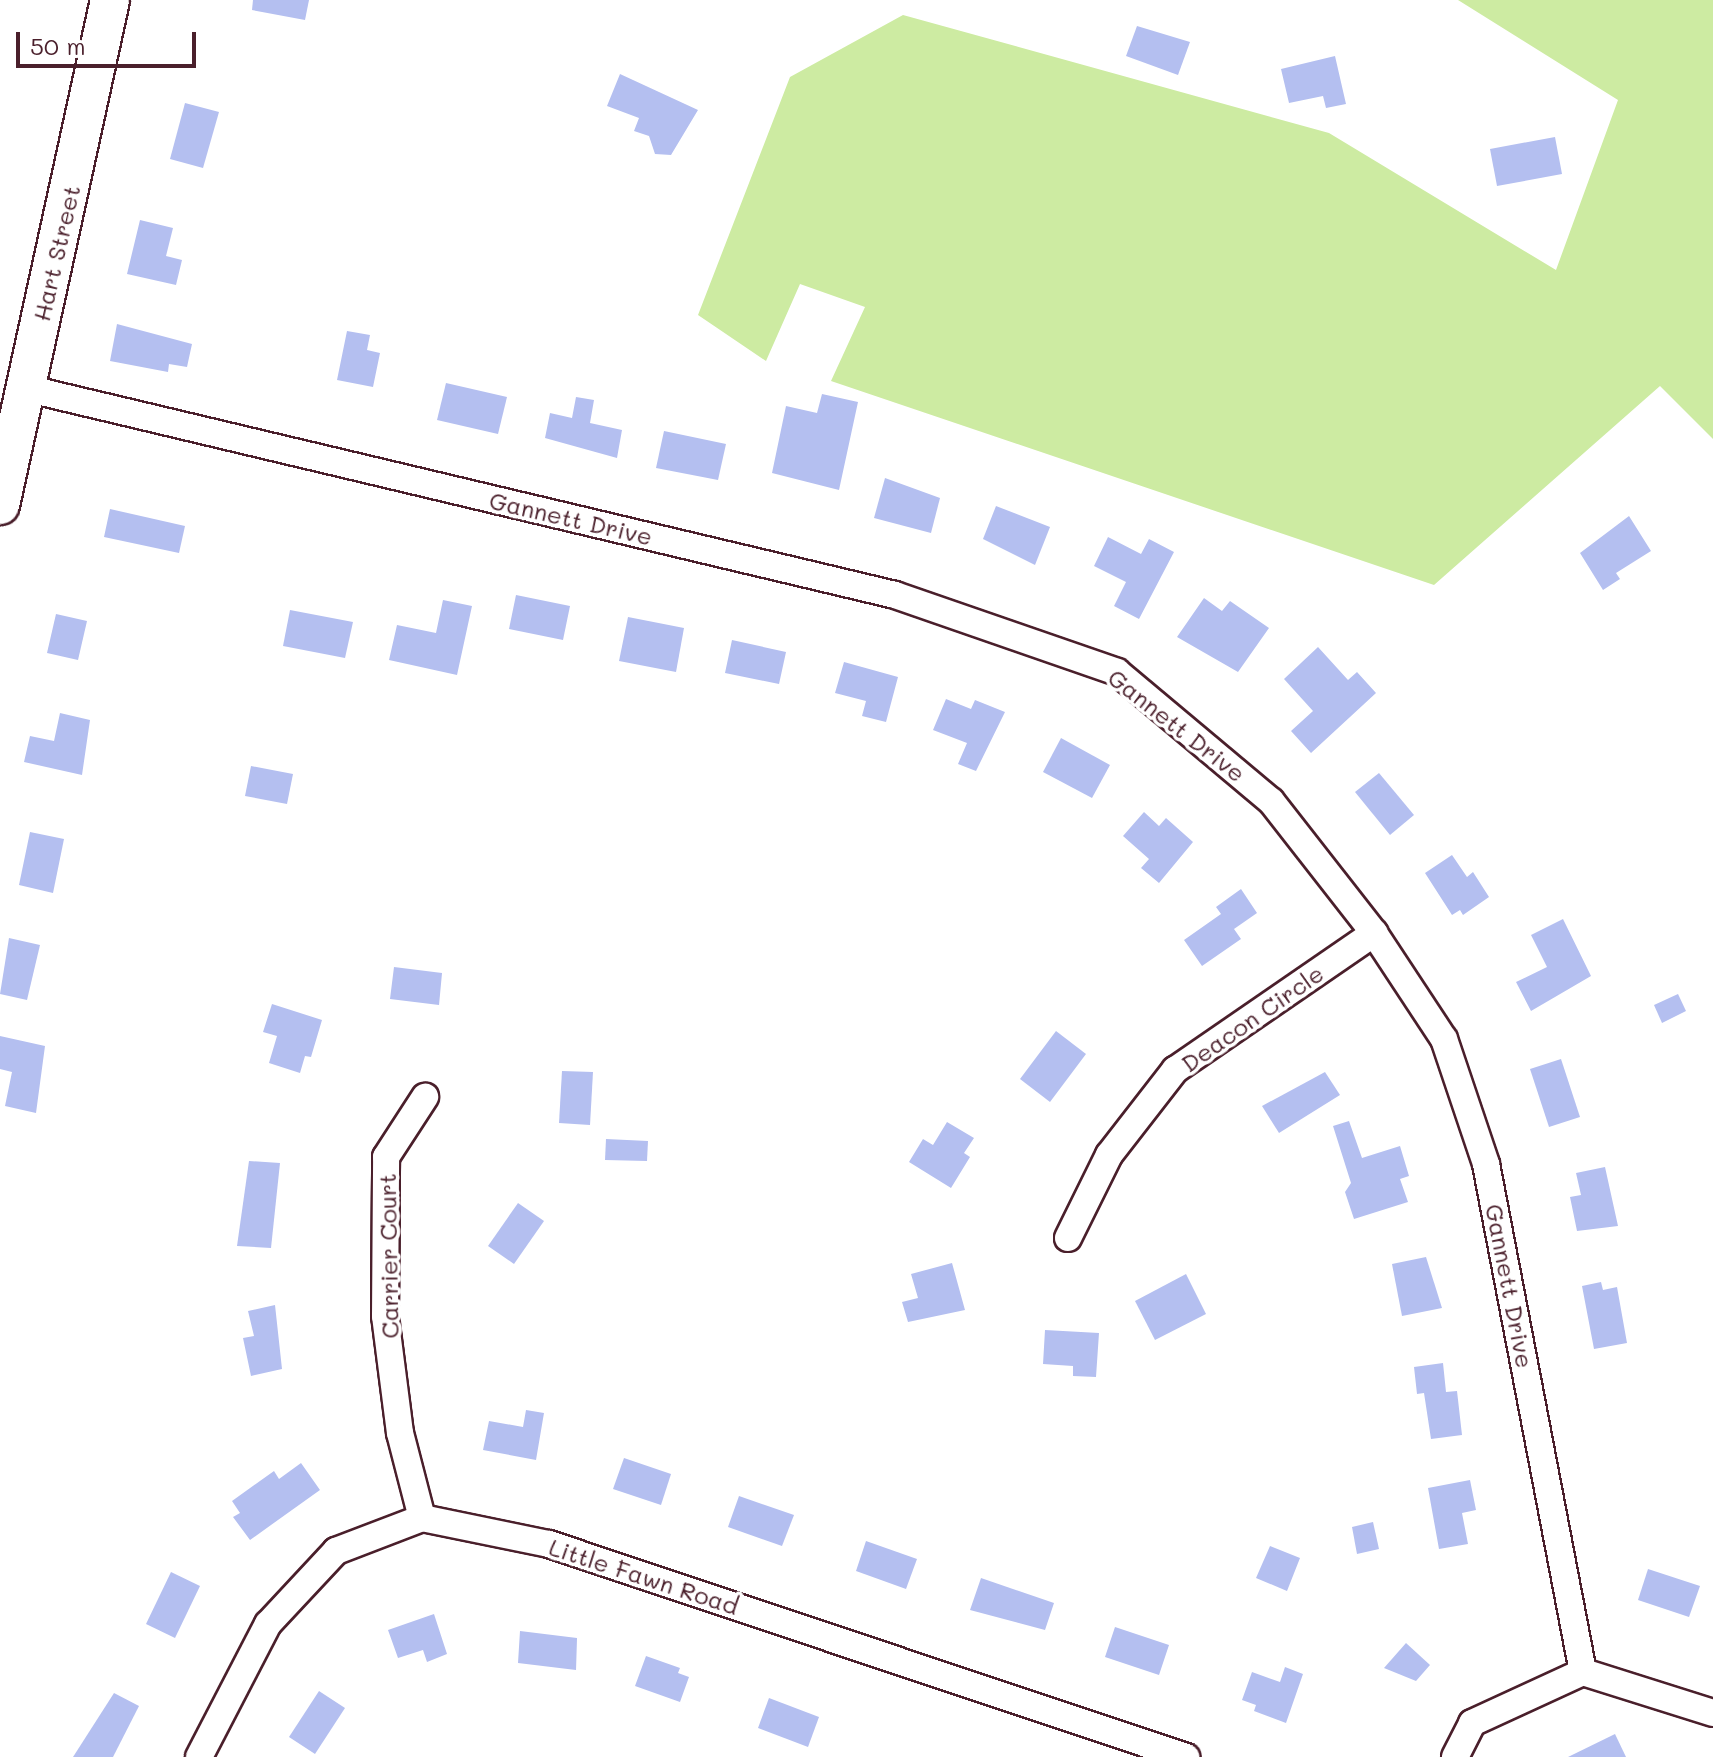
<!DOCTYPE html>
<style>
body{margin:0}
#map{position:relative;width:1713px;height:1757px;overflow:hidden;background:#fff;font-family:Mali,sans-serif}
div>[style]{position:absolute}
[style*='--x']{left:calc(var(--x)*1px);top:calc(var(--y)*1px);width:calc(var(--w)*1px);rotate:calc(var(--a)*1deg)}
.green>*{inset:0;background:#cdeba2}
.building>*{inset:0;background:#b4bff0}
.roads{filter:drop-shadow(2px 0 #4a1f2b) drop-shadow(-2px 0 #4a1f2b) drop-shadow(0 2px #4a1f2b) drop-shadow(0 -2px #4a1f2b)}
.street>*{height:26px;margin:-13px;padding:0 13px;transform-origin:13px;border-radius:13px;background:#fff}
.secondary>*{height:38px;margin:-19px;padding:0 19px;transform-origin:19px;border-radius:19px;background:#fff}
span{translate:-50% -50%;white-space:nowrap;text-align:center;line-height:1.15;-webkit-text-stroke:7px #fff;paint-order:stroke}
.street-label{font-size:24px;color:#4a1f2b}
.scale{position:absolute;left:16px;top:32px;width:180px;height:36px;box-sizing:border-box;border:4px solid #4a1f2b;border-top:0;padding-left:10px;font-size:24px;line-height:28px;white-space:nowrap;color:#4a1f2b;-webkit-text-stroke:6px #fff;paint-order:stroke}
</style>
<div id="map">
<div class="green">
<i style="clip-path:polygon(1458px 0,1713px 0,1713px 439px,1660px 386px,1434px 585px,831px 381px,865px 307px,800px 284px,766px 361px,698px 315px,790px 77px,903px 15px,1329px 133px,1556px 270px,1618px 100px)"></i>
</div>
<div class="building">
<i style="clip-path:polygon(253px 0,309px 0,305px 20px,252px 10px)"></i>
<i style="clip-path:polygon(1137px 26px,1190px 42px,1178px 75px,1126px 56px)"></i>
<i style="clip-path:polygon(1335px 56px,1346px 104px,1326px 108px,1323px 96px,1289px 103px,1281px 69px)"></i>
<i style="clip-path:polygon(620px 74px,698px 110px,671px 155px,655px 154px,649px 136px,634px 131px,639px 118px,607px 106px)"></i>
<i style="clip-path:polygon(185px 103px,219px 112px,203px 168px,170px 159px)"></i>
<i style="clip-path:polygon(1555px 137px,1562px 174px,1497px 186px,1490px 149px)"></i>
<i style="clip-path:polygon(140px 220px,173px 228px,166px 256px,182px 260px,176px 285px,127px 274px)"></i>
<i style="clip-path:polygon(117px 324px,192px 344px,187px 367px,169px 364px,168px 372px,110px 361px)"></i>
<i style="clip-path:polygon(347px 331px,370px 335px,367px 350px,380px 353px,373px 387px,337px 380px)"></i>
<i style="clip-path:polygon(446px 383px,507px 397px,498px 434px,437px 420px)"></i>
<i style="clip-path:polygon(822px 394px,858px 402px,839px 490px,772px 473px,786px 406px,817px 413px)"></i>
<i style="clip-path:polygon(576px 397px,594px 400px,590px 423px,622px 430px,617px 458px,545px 438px,550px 413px,572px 418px)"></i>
<i style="clip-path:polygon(664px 431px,726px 444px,718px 480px,656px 468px)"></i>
<i style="clip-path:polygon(885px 478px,940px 498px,931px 533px,874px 518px)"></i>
<i style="clip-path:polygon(996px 506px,1050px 527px,1035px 565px,983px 539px)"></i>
<i style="clip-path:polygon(110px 509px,185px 526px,179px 553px,104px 537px)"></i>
<i style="clip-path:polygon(1629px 516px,1651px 551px,1616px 573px,1620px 579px,1603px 590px,1580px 553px)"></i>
<i style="clip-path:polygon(1108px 537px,1141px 554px,1149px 539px,1174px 552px,1139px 619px,1114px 606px,1126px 582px,1094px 566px)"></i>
<i style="clip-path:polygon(516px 595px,570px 606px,563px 640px,509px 629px)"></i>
<i style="clip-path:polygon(1204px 598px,1222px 611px,1230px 601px,1269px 628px,1238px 672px,1177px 637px)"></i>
<i style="clip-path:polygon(443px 600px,472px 606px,457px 675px,389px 660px,397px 625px,436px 633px)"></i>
<i style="clip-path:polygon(290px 610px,353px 622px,345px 658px,283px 646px)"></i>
<i style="clip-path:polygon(56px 614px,87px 621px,78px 660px,47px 653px)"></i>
<i style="clip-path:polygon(628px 617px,684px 628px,676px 672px,619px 661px)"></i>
<i style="clip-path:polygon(732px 640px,786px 652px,779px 684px,725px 673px)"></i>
<i style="clip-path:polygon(1318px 647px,1348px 680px,1357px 672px,1376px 693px,1311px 753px,1291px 731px,1313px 711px,1284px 679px)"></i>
<i style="clip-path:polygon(844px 662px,898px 677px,886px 722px,862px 716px,866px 701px,835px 693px)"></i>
<i style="clip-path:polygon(946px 699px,971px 709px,975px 700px,1005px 712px,976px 771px,958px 764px,967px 743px,933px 730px)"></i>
<i style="clip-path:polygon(60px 713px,90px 720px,82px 775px,24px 762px,30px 736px,54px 741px)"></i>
<i style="clip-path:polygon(1061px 738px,1110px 765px,1092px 798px,1043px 772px)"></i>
<i style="clip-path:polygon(251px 766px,293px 774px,287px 804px,245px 796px)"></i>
<i style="clip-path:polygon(1379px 773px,1414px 815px,1390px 835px,1355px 792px)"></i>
<i style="clip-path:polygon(1144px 812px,1159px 826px,1166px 818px,1193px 842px,1159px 883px,1141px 868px,1149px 859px,1123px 836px)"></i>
<i style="clip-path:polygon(30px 832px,64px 839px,53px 893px,19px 885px)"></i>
<i style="clip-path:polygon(1452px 855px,1467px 877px,1473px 872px,1489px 897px,1463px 915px,1460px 910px,1452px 915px,1425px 873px)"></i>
<i style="clip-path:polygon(1241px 889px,1257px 913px,1234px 929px,1241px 939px,1202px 966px,1184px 940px,1221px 914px,1216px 907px)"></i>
<i style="clip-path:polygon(1563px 919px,1591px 976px,1531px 1011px,1516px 982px,1547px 967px,1531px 935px)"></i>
<i style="clip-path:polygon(9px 938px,40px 945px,27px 1000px,0 994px)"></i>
<i style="clip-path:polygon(394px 967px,442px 973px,439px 1005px,390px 999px)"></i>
<i style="clip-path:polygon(1678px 994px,1686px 1011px,1662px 1023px,1654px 1005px)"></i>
<i style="clip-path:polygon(272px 1004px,322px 1020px,311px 1057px,305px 1056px,300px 1073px,269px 1063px,277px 1036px,263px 1032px)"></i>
<i style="clip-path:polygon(1056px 1031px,1086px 1054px,1050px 1102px,1020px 1079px)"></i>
<i style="clip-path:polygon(0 1036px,45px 1046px,36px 1113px,5px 1106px,12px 1072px,0 1069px)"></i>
<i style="clip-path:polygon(1561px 1059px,1580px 1117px,1549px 1127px,1530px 1069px)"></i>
<i style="clip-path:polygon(562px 1071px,593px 1072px,590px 1125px,559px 1123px)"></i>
<i style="clip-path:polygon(1325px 1072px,1340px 1095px,1279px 1133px,1262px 1106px)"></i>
<i style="clip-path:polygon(1349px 1121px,1362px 1158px,1400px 1146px,1409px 1176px,1400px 1179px,1408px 1202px,1354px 1219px,1345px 1192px,1351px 1183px,1333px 1126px)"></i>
<i style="clip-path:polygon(947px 1122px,974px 1138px,964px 1153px,970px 1157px,951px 1188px,909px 1162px,923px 1139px,933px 1145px)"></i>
<i style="clip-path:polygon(606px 1139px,648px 1141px,647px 1161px,605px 1160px)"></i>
<i style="clip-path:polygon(249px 1161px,280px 1163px,271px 1248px,237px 1246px)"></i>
<i style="clip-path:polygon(1605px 1167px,1618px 1226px,1577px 1231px,1570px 1197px,1581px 1195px,1576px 1173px)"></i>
<i style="clip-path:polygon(518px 1203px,544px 1221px,514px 1264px,488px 1246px)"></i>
<i style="clip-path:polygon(1426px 1257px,1442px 1308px,1402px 1316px,1392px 1264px)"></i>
<i style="clip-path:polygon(952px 1263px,965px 1310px,908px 1322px,902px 1302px,918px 1298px,911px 1274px)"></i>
<i style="clip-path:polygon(1186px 1274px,1206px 1314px,1155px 1340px,1135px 1301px)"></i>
<i style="clip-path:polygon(1601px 1282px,1603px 1290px,1617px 1287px,1627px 1343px,1594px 1349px,1582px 1286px)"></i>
<i style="clip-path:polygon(275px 1305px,282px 1369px,251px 1376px,243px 1338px,254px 1336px,248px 1311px)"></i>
<i style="clip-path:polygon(1045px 1330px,1099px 1333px,1096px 1377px,1073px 1376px,1073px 1366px,1043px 1364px)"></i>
<i style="clip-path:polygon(1443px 1363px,1446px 1392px,1457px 1391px,1462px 1435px,1431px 1439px,1424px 1393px,1417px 1394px,1414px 1367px)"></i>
<i style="clip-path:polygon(526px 1410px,544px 1413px,536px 1460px,483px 1450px,489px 1421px,523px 1427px)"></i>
<i style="clip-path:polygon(624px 1458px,671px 1474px,661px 1505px,613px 1489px)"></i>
<i style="clip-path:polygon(301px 1463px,320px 1490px,250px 1540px,233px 1517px,240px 1513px,232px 1501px,274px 1471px,279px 1479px)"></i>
<i style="clip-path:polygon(1470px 1480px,1476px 1510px,1462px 1513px,1468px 1544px,1439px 1549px,1428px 1488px)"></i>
<i style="clip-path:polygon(739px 1496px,794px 1515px,782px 1546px,728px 1527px)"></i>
<i style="clip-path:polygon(1373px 1522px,1379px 1549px,1357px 1554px,1352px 1527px)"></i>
<i style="clip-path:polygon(866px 1541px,917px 1559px,906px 1589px,856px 1571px)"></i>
<i style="clip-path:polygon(1270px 1546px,1300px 1558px,1287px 1591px,1256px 1578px)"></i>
<i style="clip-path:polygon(1648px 1569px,1700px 1586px,1689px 1617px,1638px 1600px)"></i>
<i style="clip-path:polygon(171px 1572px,200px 1586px,175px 1638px,146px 1624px)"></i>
<i style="clip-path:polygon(981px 1578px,1054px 1603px,1045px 1630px,970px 1610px)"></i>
<i style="clip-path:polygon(434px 1614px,447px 1654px,427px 1662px,423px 1650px,398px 1658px,388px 1630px)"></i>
<i style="clip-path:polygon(1115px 1627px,1169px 1645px,1159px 1675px,1105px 1657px)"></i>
<i style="clip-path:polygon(520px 1631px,577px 1638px,576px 1670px,518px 1663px)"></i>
<i style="clip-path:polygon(1406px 1643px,1430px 1665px,1416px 1681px,1384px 1668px)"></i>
<i style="clip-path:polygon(646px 1656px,680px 1668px,678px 1673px,689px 1677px,680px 1702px,635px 1686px)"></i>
<i style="clip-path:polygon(1285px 1667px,1303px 1674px,1286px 1723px,1254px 1711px,1256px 1705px,1242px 1700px,1252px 1672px,1280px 1682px)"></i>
<i style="clip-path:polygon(319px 1691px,345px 1708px,315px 1754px,289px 1737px)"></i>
<i style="clip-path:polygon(114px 1693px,139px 1706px,113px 1757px,73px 1757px)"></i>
<i style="clip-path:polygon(769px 1698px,819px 1717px,808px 1747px,758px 1728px)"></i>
<i style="clip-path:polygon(1615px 1734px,1626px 1757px,1568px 1757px)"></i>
</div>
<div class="roads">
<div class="street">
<i style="--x:25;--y:388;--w:894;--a:13.38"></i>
<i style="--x:895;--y:595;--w:235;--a:19.1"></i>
<i style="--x:1117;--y:672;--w:201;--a:40"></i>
<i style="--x:1271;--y:801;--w:167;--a:52"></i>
<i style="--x:1374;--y:933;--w:127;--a:56.6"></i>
<i style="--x:1444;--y:1039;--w:132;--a:71.4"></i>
<i style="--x:1486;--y:1164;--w:517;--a:79.19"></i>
<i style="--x:1068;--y:1238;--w:93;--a:-63.7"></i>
<i style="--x:1109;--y:1155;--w:108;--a:-52.2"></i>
<i style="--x:1175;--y:1070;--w:242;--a:-34.5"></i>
<i style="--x:422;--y:1518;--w:88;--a:-104.5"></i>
<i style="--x:400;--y:1433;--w:118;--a:-97.3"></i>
<i style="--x:385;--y:1316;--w:159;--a:-89.6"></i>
<i style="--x:386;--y:1157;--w:72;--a:-57"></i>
<i style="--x:199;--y:1757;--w:150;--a:-62.6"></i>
<i style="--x:268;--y:1624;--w:100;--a:-47"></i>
<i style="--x:336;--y:1551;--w:92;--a:-21"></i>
<i style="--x:422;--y:1518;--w:130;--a:11.6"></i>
<i style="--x:549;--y:1544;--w:672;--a:18.49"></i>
<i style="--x:1455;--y:1757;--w:38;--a:-63"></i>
<i style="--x:1472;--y:1723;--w:122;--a:-24.7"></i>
<i style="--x:1583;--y:1672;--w:136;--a:17.5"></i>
</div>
<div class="secondary">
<i style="--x:0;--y:505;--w:517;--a:-77.71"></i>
</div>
</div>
<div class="street-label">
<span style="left:56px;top:253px;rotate:-77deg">Hart Street</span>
<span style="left:571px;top:518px;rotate:13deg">Gannett Drive</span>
<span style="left:1177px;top:725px;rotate:38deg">Gannett Drive</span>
<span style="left:1252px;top:1018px;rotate:-35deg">Deacon Circle</span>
<span style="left:388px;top:1256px;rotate:-91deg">Carrier Court</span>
<span style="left:1510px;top:1286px;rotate:79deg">Gannett Drive</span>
<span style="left:644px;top:1576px;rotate:18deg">Little Fawn Road</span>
</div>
<div class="scale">50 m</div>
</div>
